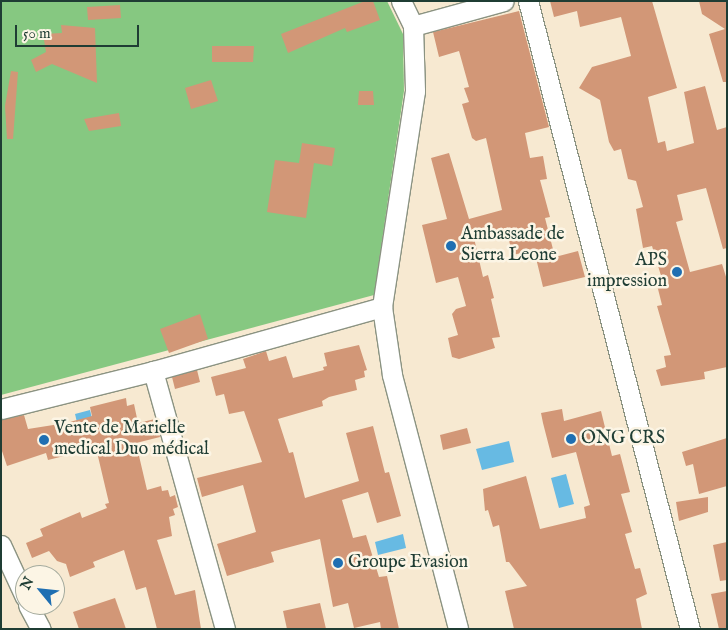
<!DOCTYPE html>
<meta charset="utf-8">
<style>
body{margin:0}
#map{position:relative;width:728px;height:630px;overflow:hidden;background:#f7e9d1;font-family:"IM FELL English",serif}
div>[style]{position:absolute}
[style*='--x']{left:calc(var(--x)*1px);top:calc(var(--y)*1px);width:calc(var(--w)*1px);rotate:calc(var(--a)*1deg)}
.green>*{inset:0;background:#86c881}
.water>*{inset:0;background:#67bae3}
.building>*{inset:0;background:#d29777}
.roads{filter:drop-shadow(1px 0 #8b9382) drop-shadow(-1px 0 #8b9382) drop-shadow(0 1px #8b9382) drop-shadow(0 -1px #8b9382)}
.street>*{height:19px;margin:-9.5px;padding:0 9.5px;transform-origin:9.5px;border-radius:9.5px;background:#fff}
.dots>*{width:14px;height:14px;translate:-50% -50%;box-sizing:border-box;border:2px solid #fcf5e5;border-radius:50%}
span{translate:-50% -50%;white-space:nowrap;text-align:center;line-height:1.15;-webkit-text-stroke:5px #fcf5e5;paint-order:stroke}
.poi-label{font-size:18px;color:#1f3d34}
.left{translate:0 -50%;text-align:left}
.right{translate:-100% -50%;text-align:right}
.frame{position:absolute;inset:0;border:2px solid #1f3d34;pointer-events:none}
.north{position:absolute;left:15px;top:565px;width:50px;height:50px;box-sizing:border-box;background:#fcf5e5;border:1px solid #a4ab9e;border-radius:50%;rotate:298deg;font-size:14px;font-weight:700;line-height:20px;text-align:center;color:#1f3d34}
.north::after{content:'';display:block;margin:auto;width:18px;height:22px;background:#1f6fb2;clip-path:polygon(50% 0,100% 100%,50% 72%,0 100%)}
.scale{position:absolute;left:15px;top:25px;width:124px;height:22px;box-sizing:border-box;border:2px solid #1f3d34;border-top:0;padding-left:6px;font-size:15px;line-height:18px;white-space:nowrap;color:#1f3d34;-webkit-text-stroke:4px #fcf5e5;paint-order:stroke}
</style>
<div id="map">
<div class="green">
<i style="clip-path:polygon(1px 1px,387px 1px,403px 34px,404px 91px,374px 295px,1px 395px)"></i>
</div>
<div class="water">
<i style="clip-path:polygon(90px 410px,97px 439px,82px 443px,75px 414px)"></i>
<i style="clip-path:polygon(509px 441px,514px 462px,482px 470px,476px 449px)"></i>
<i style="clip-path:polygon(566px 474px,574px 504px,559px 508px,551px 478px)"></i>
<i style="clip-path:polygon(403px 534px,406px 548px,378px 555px,375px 542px)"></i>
</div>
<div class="building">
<i style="clip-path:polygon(365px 1px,373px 1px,380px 20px,347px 32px,345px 28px,288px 53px,281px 34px)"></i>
<i style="clip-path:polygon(550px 1px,652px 1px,677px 88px,648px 97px,658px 143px,665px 141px,667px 151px,694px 143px,684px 92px,705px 86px,717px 130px,727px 127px,727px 248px,723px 249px,706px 188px,677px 195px,683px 220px,676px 222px,690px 272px,722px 264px,727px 280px,727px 367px,704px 372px,705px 379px,661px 386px,656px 370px,666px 367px,664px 356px,671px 355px,657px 306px,662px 305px,656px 281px,662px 279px,652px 246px,643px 248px,636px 209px,643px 207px,636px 181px,628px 179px,621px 149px,614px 151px,609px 142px,600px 100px,579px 88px,592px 67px,631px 56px,621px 17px,580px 27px,577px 11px,554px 17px)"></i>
<i style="clip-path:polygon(699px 1px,727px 1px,727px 82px,723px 82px,709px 34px,725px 29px,702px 14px)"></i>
<i style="clip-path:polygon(120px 5px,121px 18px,88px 20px,87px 7px)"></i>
<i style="clip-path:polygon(519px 11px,549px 127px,525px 133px,530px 158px,543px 156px,547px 179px,540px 180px,550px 217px,545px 218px,555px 257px,578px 251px,585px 277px,543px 287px,535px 254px,531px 255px,529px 251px,513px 255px,506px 230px,474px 238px,483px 277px,488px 275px,494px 298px,491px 299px,500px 337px,492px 338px,495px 348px,459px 359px,452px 357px,448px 338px,458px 335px,452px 314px,456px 309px,466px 306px,458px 277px,436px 283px,422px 225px,447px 219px,431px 158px,449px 153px,469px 219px,502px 210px,486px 138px,476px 141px,472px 138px,462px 104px,469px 102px,464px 88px,469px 87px,459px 51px,439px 57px,433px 32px)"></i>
<i style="clip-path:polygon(61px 25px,95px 28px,97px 83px,52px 64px,36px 72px,31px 60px,46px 52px,43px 34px,62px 33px)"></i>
<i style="clip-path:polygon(212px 46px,254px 46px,253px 62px,212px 62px)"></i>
<i style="clip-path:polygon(11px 71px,18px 72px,13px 139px,7px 139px,5px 106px)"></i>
<i style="clip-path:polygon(211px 80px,218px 101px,191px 109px,185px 88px)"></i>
<i style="clip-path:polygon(359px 91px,373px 91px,374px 105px,358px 105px)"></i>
<i style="clip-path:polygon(119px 113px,121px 126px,89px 131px,84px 119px)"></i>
<i style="clip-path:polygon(302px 143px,335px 148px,332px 166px,314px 163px,306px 218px,267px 212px,275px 160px,299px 163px)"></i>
<i style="clip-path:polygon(200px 314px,208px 339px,169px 353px,160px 329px)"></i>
<i style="clip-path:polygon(359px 345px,367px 370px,364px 371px,365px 377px,355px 380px,357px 390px,329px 397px,322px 401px,323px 406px,278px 419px,289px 453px,293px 452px,305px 498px,359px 481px,346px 433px,373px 426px,385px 473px,389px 472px,401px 516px,377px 523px,368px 492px,342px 500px,353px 538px,366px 535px,379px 577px,387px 576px,399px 629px,381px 629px,380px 622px,354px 628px,348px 603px,333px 607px,320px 539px,271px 552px,274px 562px,227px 576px,217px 544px,256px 532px,243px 485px,202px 497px,197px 478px,262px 462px,244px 411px,229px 414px,224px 394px,216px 396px,211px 377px,246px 368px,243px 359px,266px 351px,269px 361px,286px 356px,293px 378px,324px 370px,323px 367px,327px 366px,324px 353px)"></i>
<i style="clip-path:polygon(197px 370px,200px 382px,175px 389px,172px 377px)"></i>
<i style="clip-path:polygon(126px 398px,127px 406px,134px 404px,138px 423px,155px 419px,160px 437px,136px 443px,147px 490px,161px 486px,162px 491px,168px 490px,170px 497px,175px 495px,178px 507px,173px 509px,175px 515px,169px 517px,172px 536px,157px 540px,175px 595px,195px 590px,201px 629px,157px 629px,146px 587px,136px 590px,124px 550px,93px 562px,95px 567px,70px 577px,66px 564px,57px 561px,49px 551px,32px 558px,26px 543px,43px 536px,40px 529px,80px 512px,82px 518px,107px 508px,105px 504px,109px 503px,96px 448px,48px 460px,46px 453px,7px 466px,1px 448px,1px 420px,24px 415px,28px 429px,66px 423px,92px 416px,90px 407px)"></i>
<i style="clip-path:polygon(562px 409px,564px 421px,601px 411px,612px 456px,620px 454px,630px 492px,621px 494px,632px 532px,625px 534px,635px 569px,640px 568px,647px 594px,636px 599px,642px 629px,514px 629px,505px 591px,527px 586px,509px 562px,506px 562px,499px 525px,493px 527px,488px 510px,485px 511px,483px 489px,526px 476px,540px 529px,586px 518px,584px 507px,590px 505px,576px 452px,552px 458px,543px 423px,541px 413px)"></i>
<i style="clip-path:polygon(467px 428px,471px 443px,443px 450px,440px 435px)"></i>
<i style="clip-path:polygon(727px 438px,727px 486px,699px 494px,693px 464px,686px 466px,682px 452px)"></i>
<i style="clip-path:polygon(708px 497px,708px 512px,679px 521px,676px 502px)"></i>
<i style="clip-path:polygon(727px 542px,727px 580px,720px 581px,713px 545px)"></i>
<i style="clip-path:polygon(727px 591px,727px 629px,719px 629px,711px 594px)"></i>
<i style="clip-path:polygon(115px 598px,126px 629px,79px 629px,73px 612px)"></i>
<i style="clip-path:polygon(320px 603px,326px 629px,287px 629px,283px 611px)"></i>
</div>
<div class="roads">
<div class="street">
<i style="--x:401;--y:1;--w:28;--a:64"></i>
<i style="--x:413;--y:26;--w:65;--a:88.2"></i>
<i style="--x:415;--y:91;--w:219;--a:98.7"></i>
<i style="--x:382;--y:307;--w:69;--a:81.6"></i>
<i style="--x:392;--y:375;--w:262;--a:75.4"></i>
<i style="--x:528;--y:1;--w:649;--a:75.54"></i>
<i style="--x:413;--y:26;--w:94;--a:-15.4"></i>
<i style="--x:153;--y:371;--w:268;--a:74.4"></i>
<i style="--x:1;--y:409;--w:157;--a:-14"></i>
<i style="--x:153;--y:371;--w:238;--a:-15.6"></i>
<i style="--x:1;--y:545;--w:57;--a:65.2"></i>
<i style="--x:28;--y:605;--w:27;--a:62"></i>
</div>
</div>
<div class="dots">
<i style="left:451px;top:246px;background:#1f6fb2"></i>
<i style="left:677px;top:272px;background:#1f6fb2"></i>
<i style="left:571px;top:439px;background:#1f6fb2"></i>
<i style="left:44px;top:440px;background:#1f6fb2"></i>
<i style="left:338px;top:563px;background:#1f6fb2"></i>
</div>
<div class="poi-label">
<span class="left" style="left:461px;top:246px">Ambassade de<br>Sierra Leone</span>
<span class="right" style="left:667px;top:272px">APS<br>impression</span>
<span class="left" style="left:54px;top:440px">Vente de Marielle<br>medical Duo médical</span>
<span class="left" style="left:581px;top:439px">ONG CRS</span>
<span class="left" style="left:348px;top:563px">Groupe Evasion</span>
</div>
<div class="frame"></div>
<div class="north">N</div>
<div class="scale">50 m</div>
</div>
